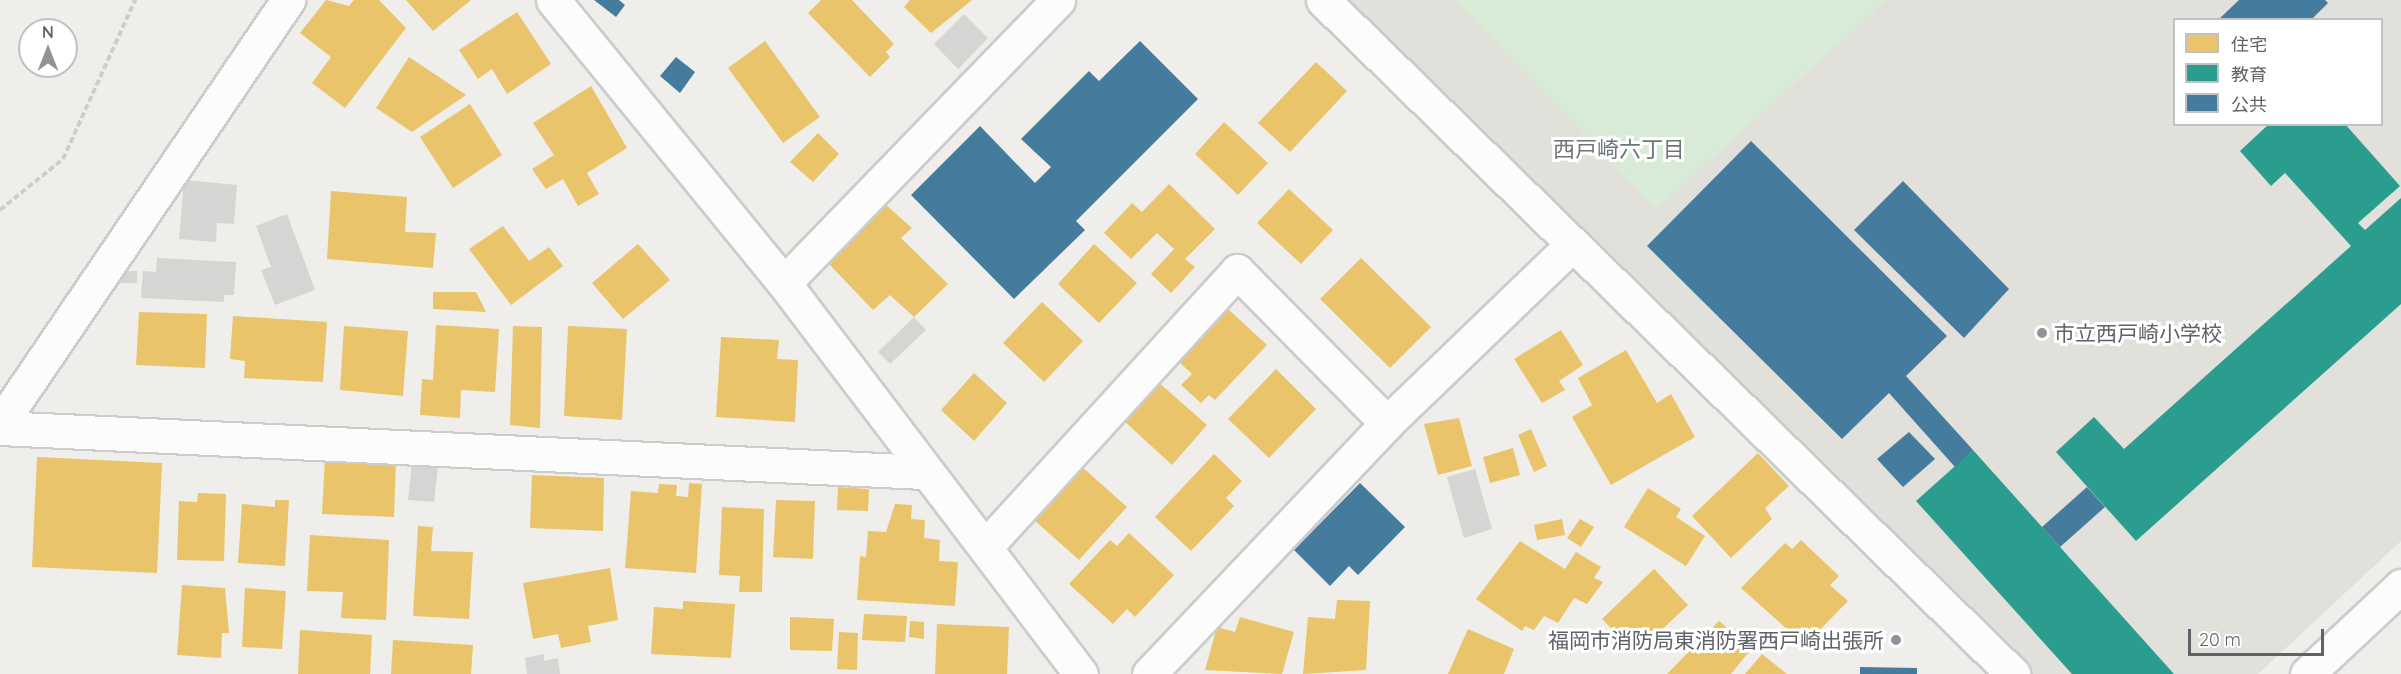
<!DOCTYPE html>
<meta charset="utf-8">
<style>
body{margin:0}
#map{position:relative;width:2401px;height:674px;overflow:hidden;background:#efeeea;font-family:Quicksand,"Noto Sans JP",sans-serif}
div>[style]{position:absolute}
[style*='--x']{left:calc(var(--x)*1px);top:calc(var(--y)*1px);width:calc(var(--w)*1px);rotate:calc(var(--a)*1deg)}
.education>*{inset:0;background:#e2e0da}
.green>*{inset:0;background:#d8ebd6}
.homes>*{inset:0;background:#e9c46a}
.schools>*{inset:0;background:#2a9d8f}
.public>*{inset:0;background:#457b9d}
.building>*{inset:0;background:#d6d5d3}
.path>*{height:4px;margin-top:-2px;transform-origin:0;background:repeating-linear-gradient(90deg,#cacfcc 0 6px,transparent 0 9px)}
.roads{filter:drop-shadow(2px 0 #cbcccc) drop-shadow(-2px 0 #cbcccc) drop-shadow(0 2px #cbcccc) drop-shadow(0 -2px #cbcccc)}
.street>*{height:33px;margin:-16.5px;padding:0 16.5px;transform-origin:16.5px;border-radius:16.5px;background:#fdfcfc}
.dots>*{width:16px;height:16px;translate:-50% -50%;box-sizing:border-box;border:3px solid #fff;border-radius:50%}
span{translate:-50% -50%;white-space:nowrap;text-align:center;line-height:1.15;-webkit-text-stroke:6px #fff;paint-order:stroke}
.poi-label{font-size:21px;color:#5f6368}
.left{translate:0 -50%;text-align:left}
.right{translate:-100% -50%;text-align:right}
.neighbourhood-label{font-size:22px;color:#70757a}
.legend{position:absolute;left:2173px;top:18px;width:210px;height:108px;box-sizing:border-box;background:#fff;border:2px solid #bfc1c3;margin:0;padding:8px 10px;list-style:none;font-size:18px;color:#5f6368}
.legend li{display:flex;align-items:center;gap:12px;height:30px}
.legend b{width:30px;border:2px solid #bfc1c3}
.north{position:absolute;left:18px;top:18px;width:60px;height:60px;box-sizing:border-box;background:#fff;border:2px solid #bfc1c3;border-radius:50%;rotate:0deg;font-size:16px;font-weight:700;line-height:24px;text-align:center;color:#5f6368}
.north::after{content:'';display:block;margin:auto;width:21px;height:27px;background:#919496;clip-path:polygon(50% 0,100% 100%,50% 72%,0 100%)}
.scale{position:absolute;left:2188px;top:629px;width:136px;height:27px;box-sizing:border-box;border:3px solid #5f6368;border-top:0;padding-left:8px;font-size:18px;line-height:21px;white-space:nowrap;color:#5f6368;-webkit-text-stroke:4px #fff;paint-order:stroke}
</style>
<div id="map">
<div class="education">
<i style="clip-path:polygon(evenodd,1347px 0,2401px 0,2401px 541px,2258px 674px,2027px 674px,1347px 0,2174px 20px,2382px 20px,2382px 124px,2174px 124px,2174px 20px)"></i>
</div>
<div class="green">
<i style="clip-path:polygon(1455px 0,1887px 0,1656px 209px)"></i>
</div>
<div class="homes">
<i style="clip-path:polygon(326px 0,349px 6px,354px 0,379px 0,406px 28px,345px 108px,312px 83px,331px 57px,300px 33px)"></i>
<i style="clip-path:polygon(406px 0,471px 0,433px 31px)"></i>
<i style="clip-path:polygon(821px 0,852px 0,894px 44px,886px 52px,890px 57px,870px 77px,808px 13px)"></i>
<i style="clip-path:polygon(910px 0,972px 0,931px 33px,904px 7px)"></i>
<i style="clip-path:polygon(517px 12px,551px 64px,507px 94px,492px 69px,478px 79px,459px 50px)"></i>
<i style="clip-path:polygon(765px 41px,820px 117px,783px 143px,728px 68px)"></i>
<i style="clip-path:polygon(409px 57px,466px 95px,412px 132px,376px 108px)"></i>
<i style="clip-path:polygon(1316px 62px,1347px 91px,1290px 152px,1258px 123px)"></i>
<i style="clip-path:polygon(591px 86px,627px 148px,587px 173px,599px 194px,578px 206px,563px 179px,546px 189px,532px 169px,554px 155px,533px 123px)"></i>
<i style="clip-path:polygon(470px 104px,502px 155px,453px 188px,420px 137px)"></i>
<i style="clip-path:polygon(1224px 122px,1268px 163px,1238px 195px,1195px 154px)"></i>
<i style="clip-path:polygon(818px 133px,839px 154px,813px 182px,790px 162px)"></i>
<i style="clip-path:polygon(1169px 184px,1215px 229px,1185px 259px,1195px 267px,1171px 293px,1151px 274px,1174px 249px,1157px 233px,1131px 259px,1104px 233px,1132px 203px,1142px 212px)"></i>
<i style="clip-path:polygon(1289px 189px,1333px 230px,1301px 264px,1257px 223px)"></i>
<i style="clip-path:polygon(331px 191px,407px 197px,405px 232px,436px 233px,433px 268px,327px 259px)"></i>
<i style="clip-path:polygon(886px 205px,912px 228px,901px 238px,948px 284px,914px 317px,890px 295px,873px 310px,828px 263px)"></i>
<i style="clip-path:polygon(503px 226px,529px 261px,549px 247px,563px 266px,511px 305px,469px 249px)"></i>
<i style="clip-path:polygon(638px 244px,670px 280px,623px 319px,592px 283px)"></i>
<i style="clip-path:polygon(1094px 244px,1137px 283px,1099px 323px,1058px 284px)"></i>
<i style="clip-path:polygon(1361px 258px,1431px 327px,1390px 368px,1320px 299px)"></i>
<i style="clip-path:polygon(433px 292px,476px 292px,486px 312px,433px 309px)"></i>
<i style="clip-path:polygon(1042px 302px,1083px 341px,1044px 382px,1003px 343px)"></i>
<i style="clip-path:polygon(1228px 309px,1267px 345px,1215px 400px,1209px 395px,1201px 403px,1181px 385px,1192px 374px,1179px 362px)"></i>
<i style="clip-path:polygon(139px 312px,207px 314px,205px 368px,136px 365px)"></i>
<i style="clip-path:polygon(233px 316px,327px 322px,323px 382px,244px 378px,245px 361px,230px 359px)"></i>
<i style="clip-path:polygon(436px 325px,499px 329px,495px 392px,461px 390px,460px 418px,420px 415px,422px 379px,433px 380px)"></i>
<i style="clip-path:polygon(344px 326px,408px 331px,403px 396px,340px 390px)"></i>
<i style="clip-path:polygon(513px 326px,542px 327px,540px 428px,510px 425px)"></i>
<i style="clip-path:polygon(568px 326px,627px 329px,622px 420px,564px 416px)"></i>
<i style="clip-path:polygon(1561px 330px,1583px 365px,1559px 381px,1565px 390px,1542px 403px,1514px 359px)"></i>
<i style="clip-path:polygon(721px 337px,779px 340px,777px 359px,798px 360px,795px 422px,716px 417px)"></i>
<i style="clip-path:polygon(1626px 350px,1657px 403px,1671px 394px,1695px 437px,1611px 485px,1572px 417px,1592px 405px,1578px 378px)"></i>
<i style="clip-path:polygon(1276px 369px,1316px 409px,1269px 458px,1228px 419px)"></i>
<i style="clip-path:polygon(974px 373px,1007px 403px,974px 441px,941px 410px)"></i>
<i style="clip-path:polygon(1157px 381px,1207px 425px,1172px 465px,1122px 419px)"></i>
<i style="clip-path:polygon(1459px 418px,1472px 466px,1438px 475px,1424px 424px)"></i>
<i style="clip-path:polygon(1531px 429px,1547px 466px,1534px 472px,1518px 435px)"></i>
<i style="clip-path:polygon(1513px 448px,1520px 475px,1490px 483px,1483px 457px)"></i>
<i style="clip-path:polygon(1758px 453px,1789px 486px,1765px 508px,1772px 519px,1731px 558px,1692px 516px)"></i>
<i style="clip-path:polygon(1214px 454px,1242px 481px,1226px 498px,1234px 506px,1191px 551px,1155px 517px)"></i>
<i style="clip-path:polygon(37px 457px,162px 463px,157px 573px,32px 567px)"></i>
<i style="clip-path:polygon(325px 457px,396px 460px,394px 517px,322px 514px)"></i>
<i style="clip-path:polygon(1081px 466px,1127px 507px,1079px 560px,1033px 519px)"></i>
<i style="clip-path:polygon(532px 475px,604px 478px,603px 531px,530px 528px)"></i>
<i style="clip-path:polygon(689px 483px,702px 484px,696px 573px,625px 568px,631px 491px,658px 493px,659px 484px,677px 485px,676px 496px,688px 497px)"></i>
<i style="clip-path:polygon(838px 487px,869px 489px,868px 511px,837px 510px)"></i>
<i style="clip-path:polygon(1648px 488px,1681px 509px,1676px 517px,1705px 536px,1686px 566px,1624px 527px)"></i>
<i style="clip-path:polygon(198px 493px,226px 494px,224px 561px,177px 560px,179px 501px,197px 502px)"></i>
<i style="clip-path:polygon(275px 500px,289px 500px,285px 566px,238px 563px,242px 504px,275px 507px)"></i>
<i style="clip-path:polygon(776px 500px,815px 501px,813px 559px,773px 557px)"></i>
<i style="clip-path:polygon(895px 504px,912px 505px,911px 519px,925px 520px,924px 538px,940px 540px,939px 561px,958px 562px,955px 606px,857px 600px,860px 556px,866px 557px,868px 531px,886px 532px)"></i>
<i style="clip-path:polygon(722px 507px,764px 509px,762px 592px,739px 592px,740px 576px,719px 575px)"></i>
<i style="clip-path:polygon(1562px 519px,1565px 535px,1537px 540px,1534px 525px)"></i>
<i style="clip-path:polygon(1580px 519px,1594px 527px,1581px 547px,1567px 538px)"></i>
<i style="clip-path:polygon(418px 526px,433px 527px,431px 551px,473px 552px,469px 619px,413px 616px)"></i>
<i style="clip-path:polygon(1129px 533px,1174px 575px,1135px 617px,1127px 609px,1113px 624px,1069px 584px,1110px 540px,1117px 546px)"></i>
<i style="clip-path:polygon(310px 535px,389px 540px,386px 620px,341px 618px,343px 592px,307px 591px)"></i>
<i style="clip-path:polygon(1801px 540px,1839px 576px,1830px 585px,1848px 601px,1805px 645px,1741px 588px,1785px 543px,1792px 549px)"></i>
<i style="clip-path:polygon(1520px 541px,1565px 569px,1576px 552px,1601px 567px,1594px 578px,1603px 582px,1587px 604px,1574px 598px,1558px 623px,1544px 616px,1534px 630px,1525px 626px,1522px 631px,1476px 599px)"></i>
<i style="clip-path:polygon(610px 568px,618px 620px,588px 626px,591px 642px,561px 648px,558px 634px,533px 639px,523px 583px)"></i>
<i style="clip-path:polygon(1654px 569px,1688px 605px,1636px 654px,1602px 619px)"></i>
<i style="clip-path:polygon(182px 585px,225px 588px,229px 633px,222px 633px,221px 658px,177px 655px)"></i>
<i style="clip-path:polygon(245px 588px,286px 591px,282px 649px,242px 647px)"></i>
<i style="clip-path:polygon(1337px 600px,1370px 601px,1366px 670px,1303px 674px,1308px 617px,1335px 619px)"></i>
<i style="clip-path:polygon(683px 601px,735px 604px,731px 658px,651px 654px,654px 607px,683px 609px)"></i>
<i style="clip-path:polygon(864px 614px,907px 616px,905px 642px,862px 640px)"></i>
<i style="clip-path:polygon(790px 617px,834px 619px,832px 651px,790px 650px)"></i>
<i style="clip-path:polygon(1240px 617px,1294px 632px,1282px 674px,1205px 670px,1217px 627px,1235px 632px)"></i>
<i style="clip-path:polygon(910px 621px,924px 622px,924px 639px,909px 637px)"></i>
<i style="clip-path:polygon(1719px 621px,1752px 648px,1731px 674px,1667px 674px)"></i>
<i style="clip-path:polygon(937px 624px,1009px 627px,1007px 674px,935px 674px)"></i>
<i style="clip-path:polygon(1468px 629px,1514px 649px,1504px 674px,1448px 674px)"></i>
<i style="clip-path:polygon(300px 630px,372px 635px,370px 674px,298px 674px)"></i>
<i style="clip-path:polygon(839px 632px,858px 633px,857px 670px,837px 669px)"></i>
<i style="clip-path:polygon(393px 640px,473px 645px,471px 674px,391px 674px)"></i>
<i style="clip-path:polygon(1762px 654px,1787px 674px,1745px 674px)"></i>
</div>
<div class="schools">
<i style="clip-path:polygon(2269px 124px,2345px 124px,2400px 186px,2358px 223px,2365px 230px,2401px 198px,2401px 304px,2136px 541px,2056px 452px,2094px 417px,2124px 449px,2351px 246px,2285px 173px,2271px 186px,2240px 151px)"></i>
<i style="clip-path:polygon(1973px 450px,2060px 547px,2174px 674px,2072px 674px,1916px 501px)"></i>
</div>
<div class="public">
<i style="clip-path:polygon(594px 0,619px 0,625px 5px,616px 17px)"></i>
<i style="clip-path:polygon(2239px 0,2325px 0,2328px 3px,2311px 20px,2218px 20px)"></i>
<i style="clip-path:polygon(1140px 41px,1198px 99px,1076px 221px,1085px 230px,1014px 299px,911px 195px,980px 126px,1035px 183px,1051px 167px,1021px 139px,1089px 71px,1099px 81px)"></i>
<i style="clip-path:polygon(676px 57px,695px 72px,680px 93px,660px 76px)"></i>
<i style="clip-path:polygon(1751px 141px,1947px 336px,1906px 376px,1973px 450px,1955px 467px,1889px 393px,1842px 439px,1647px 246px)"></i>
<i style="clip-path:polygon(1903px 181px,2009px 289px,1964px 338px,1854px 230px)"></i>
<i style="clip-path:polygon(1909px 432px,1935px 459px,1903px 487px,1877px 459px)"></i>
<i style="clip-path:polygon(1360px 483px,1405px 527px,1358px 575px,1349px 566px,1330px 586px,1294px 550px)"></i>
<i style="clip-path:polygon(2087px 487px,2105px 507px,2060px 547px,2042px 527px)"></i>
<i style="clip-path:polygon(1860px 667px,1917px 668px,1917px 674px,1860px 674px)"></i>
</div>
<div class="building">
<i style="clip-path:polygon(964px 14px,988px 38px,958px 69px,934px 44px)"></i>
<i style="clip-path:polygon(184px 180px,237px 185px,234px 224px,217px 223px,216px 242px,179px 239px)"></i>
<i style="clip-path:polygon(287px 214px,315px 290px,275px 305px,261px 270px,271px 267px,256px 226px)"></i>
<i style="clip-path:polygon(157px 258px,236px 262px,234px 295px,224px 295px,224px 302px,141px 298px,143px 271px,156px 272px)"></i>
<i style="clip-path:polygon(111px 271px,137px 271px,137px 283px,111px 283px)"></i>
<i style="clip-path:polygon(914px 317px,926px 330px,890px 364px,878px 352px)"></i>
<i style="clip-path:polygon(412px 463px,438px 466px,434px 502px,408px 500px)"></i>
<i style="clip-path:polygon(1475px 469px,1492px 529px,1464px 538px,1447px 477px)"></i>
<i style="clip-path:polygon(544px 654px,544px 661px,558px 658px,560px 674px,527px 674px,525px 658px)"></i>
</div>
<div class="path">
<i style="--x:0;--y:210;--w:81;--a:-39"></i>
<i style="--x:63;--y:159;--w:175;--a:-65.6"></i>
</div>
<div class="roads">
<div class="street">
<i style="--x:553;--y:0;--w:365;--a:50.8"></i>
<i style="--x:784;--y:283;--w:491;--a:52.8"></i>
<i style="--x:1323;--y:0;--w:965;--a:44.33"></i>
<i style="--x:784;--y:283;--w:394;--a:-45.9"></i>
<i style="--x:0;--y:424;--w:513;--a:-55.81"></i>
<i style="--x:0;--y:428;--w:924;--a:2.73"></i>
<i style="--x:987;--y:545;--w:371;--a:-47.6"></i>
<i style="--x:1237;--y:271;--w:214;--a:45.4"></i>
<i style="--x:1149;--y:674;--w:346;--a:-46.5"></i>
<i style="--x:1387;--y:423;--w:258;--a:-43.9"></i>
<i style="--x:2307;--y:674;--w:129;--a:-43.1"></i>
</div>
</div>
<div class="dots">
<i style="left:2042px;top:333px;background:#919496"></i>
<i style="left:1896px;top:640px;background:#919496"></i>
</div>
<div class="poi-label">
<span class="left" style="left:2054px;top:333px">市立西戸崎小学校</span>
<span class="right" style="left:1884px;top:640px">福岡市消防局東消防署西戸崎出張所</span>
</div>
<div class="neighbourhood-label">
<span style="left:1619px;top:150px">西戸崎六丁目</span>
</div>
<ul class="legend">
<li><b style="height:16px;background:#e9c46a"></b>住宅</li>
<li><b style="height:16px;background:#2a9d8f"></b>教育</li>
<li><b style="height:16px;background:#457b9d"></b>公共</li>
</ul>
<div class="north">N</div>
<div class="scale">20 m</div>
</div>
